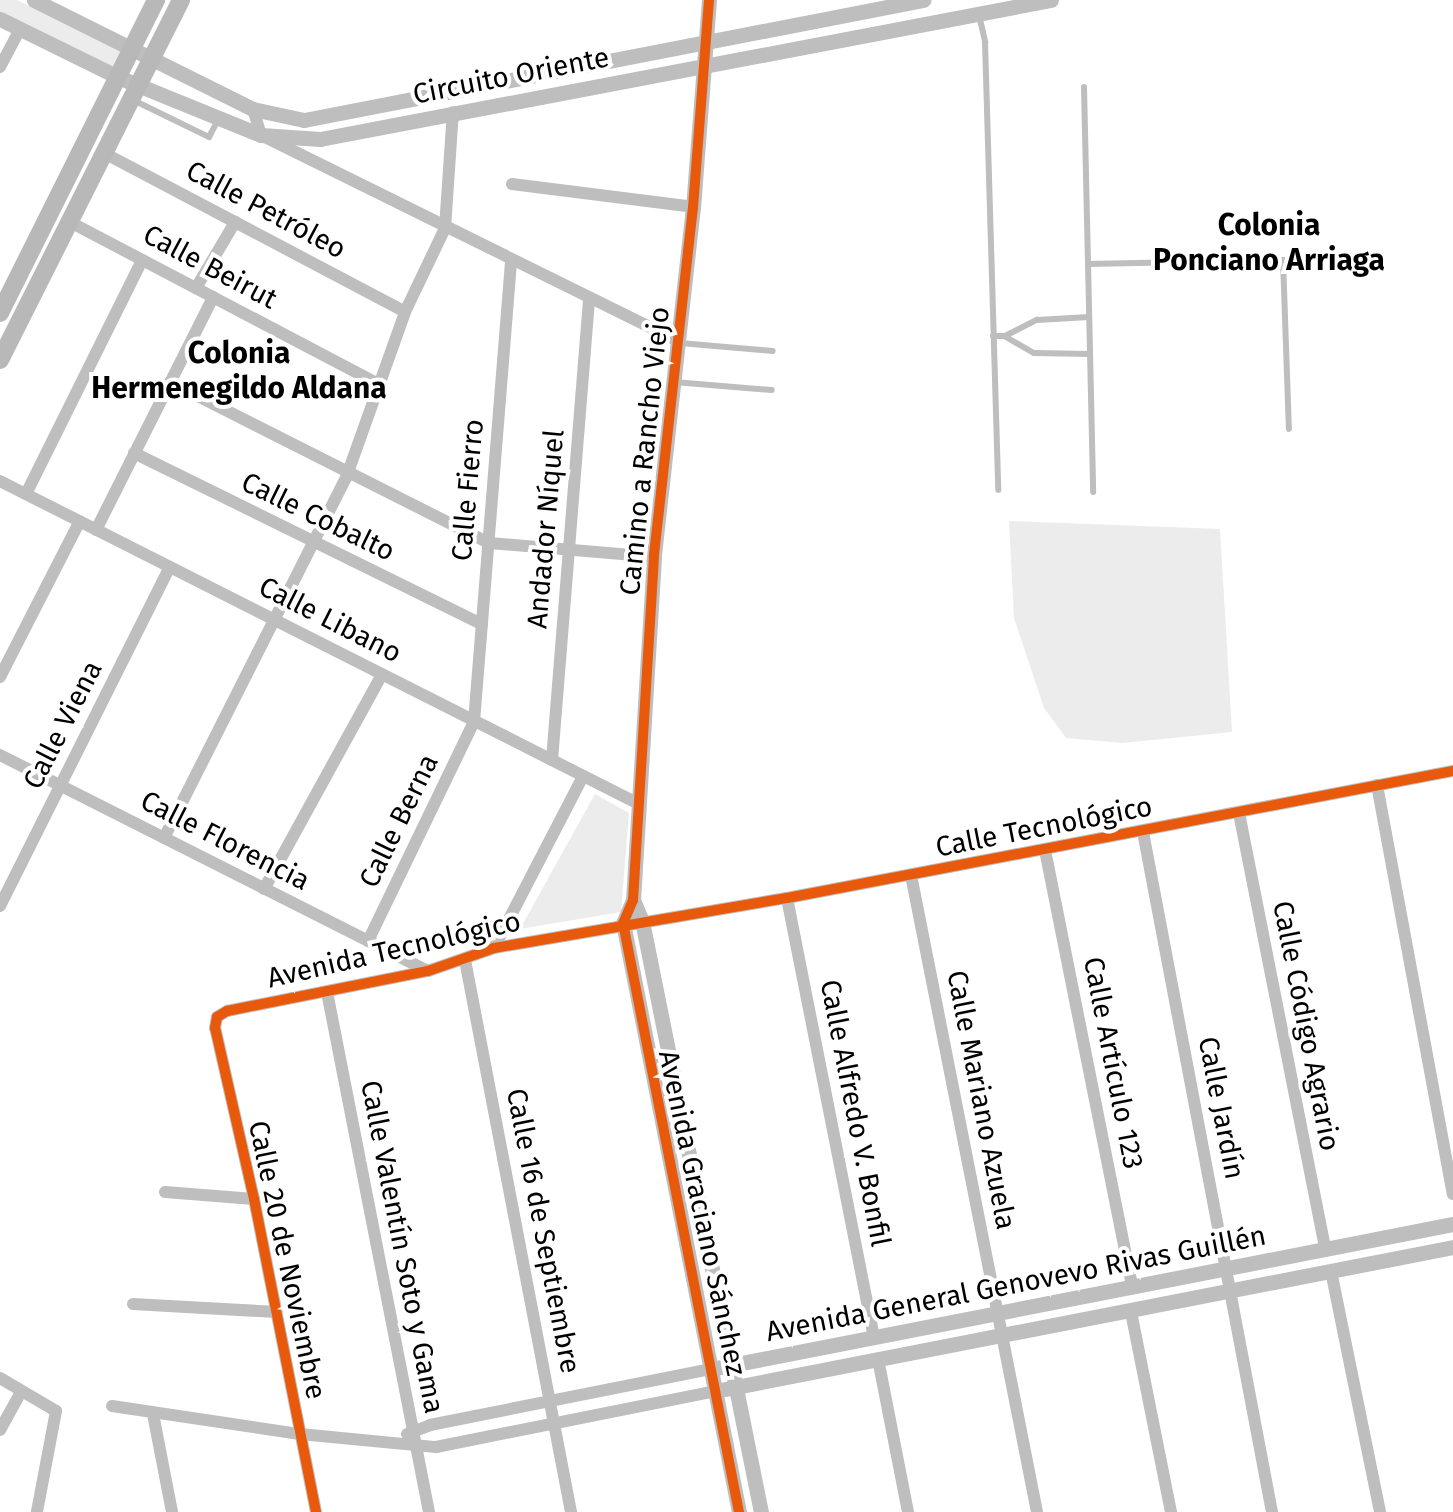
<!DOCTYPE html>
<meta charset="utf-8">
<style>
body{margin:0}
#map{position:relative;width:1453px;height:1512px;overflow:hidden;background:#fff;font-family:"Fira Sans",sans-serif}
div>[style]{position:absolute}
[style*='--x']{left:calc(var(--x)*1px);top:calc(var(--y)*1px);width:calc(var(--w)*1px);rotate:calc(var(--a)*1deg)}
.green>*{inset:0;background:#ececec}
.service>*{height:6px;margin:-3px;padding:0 3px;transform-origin:3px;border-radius:3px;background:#bebebe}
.minor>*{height:12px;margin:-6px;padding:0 6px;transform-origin:6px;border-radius:6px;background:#bebebe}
.tertiary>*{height:15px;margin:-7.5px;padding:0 7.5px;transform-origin:7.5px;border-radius:7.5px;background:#bebebe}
.secondary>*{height:18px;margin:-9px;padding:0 9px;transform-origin:9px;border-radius:9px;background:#b8b8b8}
.cycleway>*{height:10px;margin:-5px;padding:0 5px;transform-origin:5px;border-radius:5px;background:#e8590c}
span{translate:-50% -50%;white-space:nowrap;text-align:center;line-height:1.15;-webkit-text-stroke:8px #fff;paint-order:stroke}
.street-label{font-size:28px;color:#000}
.neighbourhood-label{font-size:30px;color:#000;font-weight:700}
</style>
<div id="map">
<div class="green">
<i style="clip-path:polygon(0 0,17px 0,122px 51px,111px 72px,0 18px)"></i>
<i style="clip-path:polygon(1009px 521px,1220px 529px,1232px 732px,1122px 743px,1066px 738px,1044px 708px,1014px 618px)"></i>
<i style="clip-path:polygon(595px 794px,629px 813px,621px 912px,520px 929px)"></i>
</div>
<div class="service">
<i style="--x:979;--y:15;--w:28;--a:77"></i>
<i style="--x:985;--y:42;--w:448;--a:88.3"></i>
<i style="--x:1084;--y:87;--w:405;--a:88.7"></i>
<i style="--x:131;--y:99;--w:87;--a:26"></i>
<i style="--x:209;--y:137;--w:21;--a:-62"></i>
<i style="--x:1088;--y:264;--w:195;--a:-1.2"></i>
<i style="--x:1283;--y:260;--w:169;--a:88"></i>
<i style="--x:993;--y:336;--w:12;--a:0"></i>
<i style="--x:1005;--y:336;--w:36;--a:-27"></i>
<i style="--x:1037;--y:320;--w:52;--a:-3.3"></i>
<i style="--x:1006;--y:337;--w:32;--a:30"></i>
<i style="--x:1034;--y:353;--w:56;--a:1"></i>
<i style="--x:680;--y:343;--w:93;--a:4.9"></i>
<i style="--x:674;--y:382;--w:98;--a:4.7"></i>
</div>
<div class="minor">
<i style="--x:0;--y:67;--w:43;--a:-62.2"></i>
<i style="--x:253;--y:109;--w:27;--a:73"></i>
<i style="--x:261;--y:135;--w:466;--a:26.3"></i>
<i style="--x:104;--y:153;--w:340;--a:27.8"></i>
<i style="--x:512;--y:184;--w:182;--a:7.2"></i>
<i style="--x:70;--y:222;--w:350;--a:27.7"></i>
<i style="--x:196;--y:288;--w:77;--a:-59.4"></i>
<i style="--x:170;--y:382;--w:357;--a:26.8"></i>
<i style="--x:489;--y:543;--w:166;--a:4.8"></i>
<i style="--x:134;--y:453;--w:388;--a:26.2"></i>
<i style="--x:0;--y:481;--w:714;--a:26.82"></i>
<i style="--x:26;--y:494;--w:261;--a:-63.6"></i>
<i style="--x:96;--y:530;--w:261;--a:-63.3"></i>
<i style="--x:0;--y:677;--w:175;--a:-62.9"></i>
<i style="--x:0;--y:755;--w:479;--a:26.8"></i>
<i style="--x:552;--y:760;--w:460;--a:-85.4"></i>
<i style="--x:1377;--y:785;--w:416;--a:79.5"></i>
<i style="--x:1239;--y:813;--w:444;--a:78.8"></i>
<i style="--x:1143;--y:832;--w:692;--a:79.26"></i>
<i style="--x:164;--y:838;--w:403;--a:-63.2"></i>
<i style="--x:346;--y:478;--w:176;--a:-70.4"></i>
<i style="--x:405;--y:312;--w:93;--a:-64.5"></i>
<i style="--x:445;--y:228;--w:116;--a:-86.1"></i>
<i style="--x:1045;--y:850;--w:446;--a:78.7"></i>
<i style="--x:911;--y:875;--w:649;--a:78.81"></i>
<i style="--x:264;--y:889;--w:245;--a:-61.2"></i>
<i style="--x:787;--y:898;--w:448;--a:78.8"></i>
<i style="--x:0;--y:906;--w:379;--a:-63.4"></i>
<i style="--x:368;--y:941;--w:243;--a:-64.2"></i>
<i style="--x:474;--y:722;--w:461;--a:-85.4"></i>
<i style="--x:494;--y:948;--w:194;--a:-62.6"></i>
<i style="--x:465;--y:960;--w:562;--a:79.13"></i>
<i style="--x:327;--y:992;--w:530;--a:78.9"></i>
<i style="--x:165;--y:1192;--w:89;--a:4.5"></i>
<i style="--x:1331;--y:1271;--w:246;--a:78.5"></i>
<i style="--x:133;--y:1304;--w:144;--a:3.2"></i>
<i style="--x:1131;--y:1312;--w:204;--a:78.7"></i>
<i style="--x:878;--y:1359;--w:156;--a:78.9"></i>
<i style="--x:0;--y:1378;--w:65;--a:30.5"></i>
<i style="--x:56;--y:1411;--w:103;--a:100.7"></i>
<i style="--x:112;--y:1406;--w:190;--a:8.5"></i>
<i style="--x:300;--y:1434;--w:137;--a:5.5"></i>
<i style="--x:436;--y:1447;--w:285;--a:-11.3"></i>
<i style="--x:153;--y:1414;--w:100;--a:79"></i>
<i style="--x:0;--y:1430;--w:43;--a:-61.1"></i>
<i style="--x:407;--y:1434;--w:25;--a:-21"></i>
<i style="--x:430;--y:1425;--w:287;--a:-11.3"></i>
<i style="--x:316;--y:1512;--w:319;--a:-101.2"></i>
<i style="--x:254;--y:1199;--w:175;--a:-102.8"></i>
<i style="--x:215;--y:1028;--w:11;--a:-80"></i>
<i style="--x:217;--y:1017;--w:12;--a:-31"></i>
<i style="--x:227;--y:1011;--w:205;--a:-11.3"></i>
<i style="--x:428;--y:971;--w:70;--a:-19.2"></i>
<i style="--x:494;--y:948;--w:297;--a:-9.7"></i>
<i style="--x:787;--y:898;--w:678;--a:-10.8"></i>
</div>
<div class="tertiary">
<i style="--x:34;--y:0;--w:245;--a:26.5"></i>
<i style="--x:253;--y:109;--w:52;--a:12.2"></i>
<i style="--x:304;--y:120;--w:631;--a:-10.97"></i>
<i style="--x:709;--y:0;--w:208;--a:94.4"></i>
<i style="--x:693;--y:207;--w:352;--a:96.4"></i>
<i style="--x:654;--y:557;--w:344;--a:93.5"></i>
<i style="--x:633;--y:900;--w:25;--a:113"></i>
<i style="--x:623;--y:923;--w:600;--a:78.86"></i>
<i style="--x:0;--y:19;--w:131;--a:26.2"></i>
<i style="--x:118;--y:77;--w:154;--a:22.1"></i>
<i style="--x:261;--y:135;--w:59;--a:3.9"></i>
<i style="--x:320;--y:139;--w:744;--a:-10.77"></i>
<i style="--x:633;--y:900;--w:23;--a:67"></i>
<i style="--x:642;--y:921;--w:603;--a:78.62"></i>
<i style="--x:711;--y:1369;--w:756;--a:-11.06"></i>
<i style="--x:715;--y:1391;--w:752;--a:-11.04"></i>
</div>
<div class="secondary">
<i style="--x:0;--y:313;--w:350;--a:-63.5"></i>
<i style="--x:0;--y:360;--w:403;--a:-63.3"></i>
</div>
<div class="cycleway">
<i style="--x:709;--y:0;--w:208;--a:94.4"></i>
<i style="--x:693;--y:207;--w:352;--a:96.4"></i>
<i style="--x:654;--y:557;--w:344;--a:93.5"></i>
<i style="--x:633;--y:900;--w:25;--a:113"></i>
<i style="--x:623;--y:923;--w:600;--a:78.86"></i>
<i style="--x:316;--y:1512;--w:319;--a:-101.2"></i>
<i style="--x:254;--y:1199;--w:175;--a:-102.8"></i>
<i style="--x:215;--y:1028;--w:11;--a:-80"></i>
<i style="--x:217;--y:1017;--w:12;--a:-31"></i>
<i style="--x:227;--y:1011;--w:205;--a:-11.3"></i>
<i style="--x:428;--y:971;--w:70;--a:-19.2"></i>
<i style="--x:494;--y:948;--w:297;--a:-9.7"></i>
<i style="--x:787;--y:898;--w:678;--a:-10.8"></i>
</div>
<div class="street-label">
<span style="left:511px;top:76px;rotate:-11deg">Circuito Oriente</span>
<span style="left:266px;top:210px;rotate:28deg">Calle Petróleo</span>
<span style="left:210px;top:267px;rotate:28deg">Calle Beirut</span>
<span style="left:645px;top:451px;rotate:-84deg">Camino a Rancho Viejo</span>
<span style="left:468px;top:490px;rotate:-85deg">Calle Fierro</span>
<span style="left:318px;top:517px;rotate:26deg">Calle Cobalto</span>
<span style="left:546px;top:529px;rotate:-85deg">Andador Níquel</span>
<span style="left:330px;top:620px;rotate:27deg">Calle Libano</span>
<span style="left:63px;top:725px;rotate:-63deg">Calle Viena</span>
<span style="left:399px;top:821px;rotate:-64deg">Calle Berna</span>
<span style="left:1044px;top:827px;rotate:-11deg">Calle Tecnológico</span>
<span style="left:225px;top:841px;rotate:27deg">Calle Florencia</span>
<span style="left:394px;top:950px;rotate:-13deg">Avenida Tecnológico</span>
<span style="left:1306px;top:1026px;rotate:79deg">Calle Código Agrario</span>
<span style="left:1113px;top:1063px;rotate:79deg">Calle Artículo 123</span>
<span style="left:981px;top:1100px;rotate:79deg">Calle Mariano Azuela</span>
<span style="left:1221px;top:1108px;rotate:79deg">Calle Jardín</span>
<span style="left:855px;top:1113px;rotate:79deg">Calle Alfredo V. Bonfil</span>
<span style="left:702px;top:1213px;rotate:78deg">Avenida Graciano Sánchez</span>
<span style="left:543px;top:1231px;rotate:79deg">Calle 16 de Septiembre</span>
<span style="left:402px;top:1247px;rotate:79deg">Calle Valentín Soto y Gama</span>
<span style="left:287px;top:1260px;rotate:78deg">Calle 20 de Noviembre</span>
<span style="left:1016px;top:1284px;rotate:-11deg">Avenida General Genovevo Rivas Guillén</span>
</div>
<div class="neighbourhood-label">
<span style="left:1269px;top:242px">Colonia<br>Ponciano Arriaga</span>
<span style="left:239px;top:370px">Colonia<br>Hermenegildo Aldana</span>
</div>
</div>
